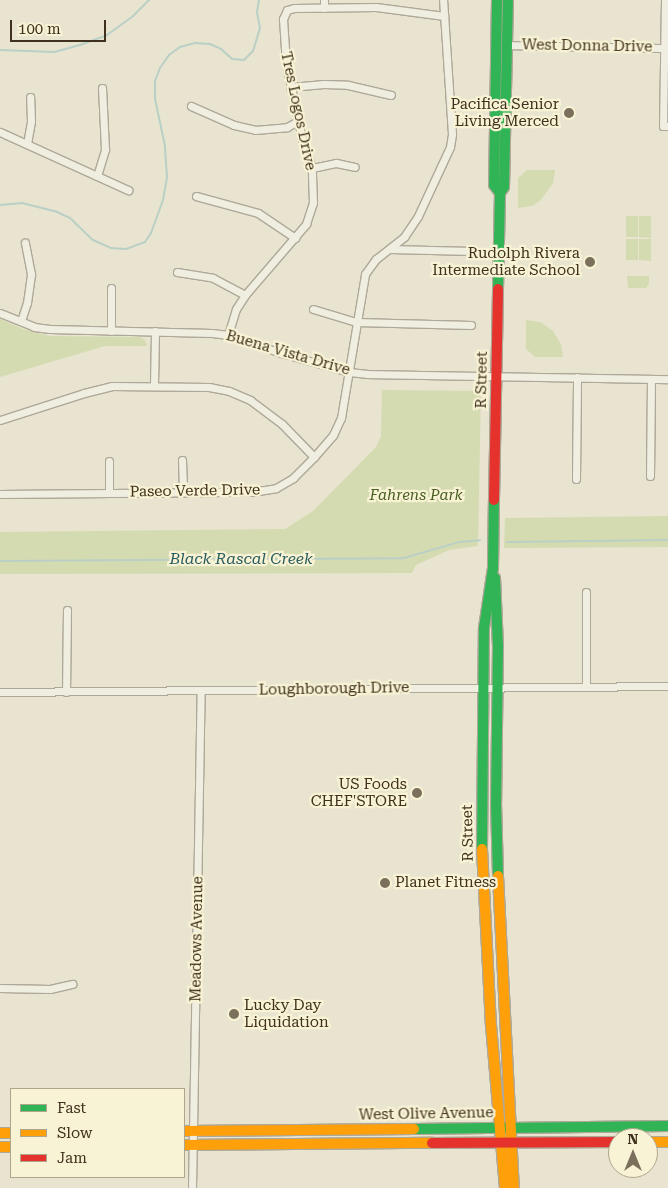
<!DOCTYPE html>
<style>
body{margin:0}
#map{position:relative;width:668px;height:1188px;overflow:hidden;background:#e8e4d0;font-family:"Roboto Serif",serif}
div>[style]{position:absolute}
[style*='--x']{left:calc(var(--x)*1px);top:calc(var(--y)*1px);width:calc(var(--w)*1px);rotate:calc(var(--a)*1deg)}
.green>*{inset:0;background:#d5dbb1}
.stream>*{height:2px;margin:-1px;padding:0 1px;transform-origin:1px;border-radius:1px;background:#bacfc5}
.roads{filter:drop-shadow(1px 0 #aea898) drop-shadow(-1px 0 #aea898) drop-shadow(0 1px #aea898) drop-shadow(0 -1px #aea898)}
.street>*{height:7px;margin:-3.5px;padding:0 3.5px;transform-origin:3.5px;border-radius:3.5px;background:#f0ede1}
.fast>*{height:10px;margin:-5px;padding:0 5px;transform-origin:5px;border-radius:5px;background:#30b455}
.slow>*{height:10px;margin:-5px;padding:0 5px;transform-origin:5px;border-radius:5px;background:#ff9f0a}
.jam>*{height:10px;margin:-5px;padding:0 5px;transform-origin:5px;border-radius:5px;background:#e5322d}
.dots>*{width:14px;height:14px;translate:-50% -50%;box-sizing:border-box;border:2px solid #f9f3d5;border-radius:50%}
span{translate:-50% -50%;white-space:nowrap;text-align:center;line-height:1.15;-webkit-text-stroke:4.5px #f9f3d5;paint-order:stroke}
.street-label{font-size:15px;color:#3f311e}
.poi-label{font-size:15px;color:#3f311e}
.right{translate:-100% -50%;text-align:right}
.left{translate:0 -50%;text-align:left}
.park-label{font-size:15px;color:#485e22;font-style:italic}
.water-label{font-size:16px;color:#2b5e60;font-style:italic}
.legend{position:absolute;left:10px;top:1088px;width:175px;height:90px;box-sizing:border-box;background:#f9f3d5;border:1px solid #afa58c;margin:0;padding:6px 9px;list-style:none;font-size:15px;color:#3f311e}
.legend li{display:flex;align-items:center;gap:10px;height:25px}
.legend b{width:25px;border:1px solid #afa58c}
.north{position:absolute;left:608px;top:1128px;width:50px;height:50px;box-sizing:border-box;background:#f9f3d5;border:1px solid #afa58c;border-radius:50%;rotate:0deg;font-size:14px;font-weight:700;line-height:20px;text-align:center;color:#3f311e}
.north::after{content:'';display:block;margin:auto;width:18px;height:22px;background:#7a705c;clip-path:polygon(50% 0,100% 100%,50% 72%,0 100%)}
.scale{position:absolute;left:10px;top:20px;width:96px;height:22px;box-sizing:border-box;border:2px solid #3f311e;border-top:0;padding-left:6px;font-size:15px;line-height:18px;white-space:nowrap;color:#3f311e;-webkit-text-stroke:4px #f9f3d5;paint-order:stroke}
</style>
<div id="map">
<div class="green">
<i style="clip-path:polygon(527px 170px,555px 170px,553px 183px,541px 200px,532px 206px,518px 208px,518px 178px)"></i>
<i style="clip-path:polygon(626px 216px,638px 216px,638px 237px,626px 237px)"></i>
<i style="clip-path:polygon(639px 216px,651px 216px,651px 238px,639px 237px)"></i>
<i style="clip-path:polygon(626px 239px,638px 239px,638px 260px,626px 260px)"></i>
<i style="clip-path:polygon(639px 239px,651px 239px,651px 261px,639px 260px)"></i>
<i style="clip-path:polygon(627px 276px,649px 276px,649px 284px,646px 288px,628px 288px)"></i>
<i style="clip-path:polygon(0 319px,23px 329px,50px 336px,140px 337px,145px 340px,147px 346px,105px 346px,0 377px)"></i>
<i style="clip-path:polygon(526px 320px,540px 322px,553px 331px,561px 344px,563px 357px,535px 357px,526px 349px)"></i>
<i style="clip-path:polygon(382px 390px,481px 391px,478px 546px,449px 550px,416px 565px,412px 573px,0 574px,0 532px,285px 529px,313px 511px,376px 447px,381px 436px)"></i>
<i style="clip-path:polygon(668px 516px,668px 547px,504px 548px,505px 518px)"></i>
</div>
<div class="stream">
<i style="--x:0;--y:50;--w:54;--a:2.1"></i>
<i style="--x:54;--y:52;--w:27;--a:-15"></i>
<i style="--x:80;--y:45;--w:29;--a:-20"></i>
<i style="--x:107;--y:35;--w:32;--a:-36"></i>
<i style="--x:133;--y:16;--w:23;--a:-45"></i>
<i style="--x:0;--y:205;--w:22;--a:-5"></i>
<i style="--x:22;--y:203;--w:36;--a:14"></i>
<i style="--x:57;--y:212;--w:14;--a:25"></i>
<i style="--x:70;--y:218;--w:32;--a:44"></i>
<i style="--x:93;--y:240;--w:20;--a:24"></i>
<i style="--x:111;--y:248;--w:15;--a:4"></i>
<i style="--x:126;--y:249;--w:20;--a:-20"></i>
<i style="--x:145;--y:242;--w:11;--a:-56"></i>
<i style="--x:151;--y:233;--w:35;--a:-70"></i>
<i style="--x:163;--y:200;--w:23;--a:-80"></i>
<i style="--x:167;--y:177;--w:31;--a:-94"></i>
<i style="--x:165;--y:146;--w:48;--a:-102"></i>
<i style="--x:155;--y:99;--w:18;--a:-90"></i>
<i style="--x:155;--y:81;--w:14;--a:-69"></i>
<i style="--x:160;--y:68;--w:16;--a:-55"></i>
<i style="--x:169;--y:55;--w:14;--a:-36"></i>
<i style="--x:180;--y:47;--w:16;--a:-15"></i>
<i style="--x:195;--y:43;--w:15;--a:4"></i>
<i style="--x:210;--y:44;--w:12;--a:24"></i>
<i style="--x:221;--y:49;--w:15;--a:42"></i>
<i style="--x:232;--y:59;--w:12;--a:5"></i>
<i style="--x:244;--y:60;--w:13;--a:-45"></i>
<i style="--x:253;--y:51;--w:24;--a:-73"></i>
<i style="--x:260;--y:28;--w:16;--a:-101"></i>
<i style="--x:257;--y:12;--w:12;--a:-81"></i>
<i style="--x:507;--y:542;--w:161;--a:-0.7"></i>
<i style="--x:0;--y:561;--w:404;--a:-0.4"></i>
<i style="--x:404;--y:558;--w:57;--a:-16.2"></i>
<i style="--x:459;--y:542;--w:21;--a:-5"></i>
</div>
<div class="roads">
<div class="street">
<i style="--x:324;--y:0;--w:8;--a:90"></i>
<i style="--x:665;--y:0;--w:126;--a:90.9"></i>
<i style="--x:663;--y:126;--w:5;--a:0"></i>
<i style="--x:507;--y:45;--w:161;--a:1.1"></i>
<i style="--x:290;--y:87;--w:34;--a:-5"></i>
<i style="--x:324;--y:84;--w:24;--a:2"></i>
<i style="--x:348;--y:85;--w:44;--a:13.1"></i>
<i style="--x:191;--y:106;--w:47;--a:23.8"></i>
<i style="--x:234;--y:125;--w:22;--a:13"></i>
<i style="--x:255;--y:130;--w:32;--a:-5"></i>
<i style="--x:287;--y:127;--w:13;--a:-29"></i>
<i style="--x:0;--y:132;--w:141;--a:24.4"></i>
<i style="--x:27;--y:144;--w:23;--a:-80"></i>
<i style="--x:31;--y:121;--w:24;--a:-92"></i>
<i style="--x:312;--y:168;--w:25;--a:-12"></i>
<i style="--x:336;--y:163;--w:19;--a:12"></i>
<i style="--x:97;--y:176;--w:28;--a:-73"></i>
<i style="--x:105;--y:149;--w:61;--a:-92.8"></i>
<i style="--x:196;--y:196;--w:64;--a:15.3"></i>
<i style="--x:258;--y:213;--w:45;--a:34"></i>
<i style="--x:390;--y:249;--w:82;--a:1.4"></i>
<i style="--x:177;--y:272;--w:36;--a:9"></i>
<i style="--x:213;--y:278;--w:36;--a:28"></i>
<i style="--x:111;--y:288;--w:43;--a:90"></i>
<i style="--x:313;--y:309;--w:45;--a:16.8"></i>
<i style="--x:356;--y:322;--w:115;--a:1.5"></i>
<i style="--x:0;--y:313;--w:37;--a:22"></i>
<i style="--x:34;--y:327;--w:16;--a:7"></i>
<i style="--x:50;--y:329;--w:162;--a:1.4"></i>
<i style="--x:212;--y:333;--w:16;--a:7"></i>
<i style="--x:228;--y:335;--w:56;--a:18.8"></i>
<i style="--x:281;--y:353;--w:71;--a:15.6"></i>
<i style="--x:349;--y:372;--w:19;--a:6"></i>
<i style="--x:368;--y:374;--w:300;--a:1"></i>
<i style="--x:21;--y:321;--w:19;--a:-72"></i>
<i style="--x:27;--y:303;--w:29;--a:-82"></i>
<i style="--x:31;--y:274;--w:32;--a:-101"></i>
<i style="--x:228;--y:335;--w:27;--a:-73"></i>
<i style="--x:236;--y:309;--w:17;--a:-57"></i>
<i style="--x:245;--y:295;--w:94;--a:-49.3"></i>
<i style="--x:306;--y:224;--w:22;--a:-72"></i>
<i style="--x:313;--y:203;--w:35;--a:-92"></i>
<i style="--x:312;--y:168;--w:31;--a:-109"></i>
<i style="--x:302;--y:139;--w:77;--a:-102"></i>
<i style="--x:286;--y:64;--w:45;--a:-93.8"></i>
<i style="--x:283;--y:19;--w:10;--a:-66"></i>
<i style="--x:287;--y:10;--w:7;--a:-16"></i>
<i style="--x:294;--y:8;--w:82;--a:-0.7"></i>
<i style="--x:376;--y:7;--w:69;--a:7.5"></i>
<i style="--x:154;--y:385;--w:54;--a:-88.9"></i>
<i style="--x:0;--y:420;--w:88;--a:-17.8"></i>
<i style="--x:84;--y:393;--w:29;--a:-14"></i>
<i style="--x:112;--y:386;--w:97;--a:0.6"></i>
<i style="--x:209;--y:387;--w:20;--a:11"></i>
<i style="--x:229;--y:391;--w:23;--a:23"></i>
<i style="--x:250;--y:400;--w:40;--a:37"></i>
<i style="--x:282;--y:424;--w:46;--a:45.9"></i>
<i style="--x:182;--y:460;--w:32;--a:88"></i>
<i style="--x:109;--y:461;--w:32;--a:90"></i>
<i style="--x:650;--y:476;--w:97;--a:-89.4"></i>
<i style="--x:576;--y:479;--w:102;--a:-89.4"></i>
<i style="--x:0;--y:494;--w:252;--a:-0.5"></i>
<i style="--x:252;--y:492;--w:24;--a:-9"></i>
<i style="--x:276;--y:488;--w:20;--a:-30"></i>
<i style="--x:293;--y:478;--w:30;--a:-45"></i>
<i style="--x:314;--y:457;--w:29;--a:-49"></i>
<i style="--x:333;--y:435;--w:19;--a:-65"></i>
<i style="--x:341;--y:418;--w:146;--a:-80.5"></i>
<i style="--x:365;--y:274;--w:19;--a:-54"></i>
<i style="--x:376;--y:259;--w:36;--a:-38"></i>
<i style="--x:404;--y:237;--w:25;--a:-56"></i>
<i style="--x:418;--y:216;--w:76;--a:-65.1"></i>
<i style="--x:450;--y:147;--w:13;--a:-81"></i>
<i style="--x:452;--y:134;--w:134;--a:-93.8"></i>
<i style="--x:586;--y:592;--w:95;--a:90"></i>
<i style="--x:0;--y:692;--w:668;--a:-0.51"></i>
<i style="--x:66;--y:692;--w:82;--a:-89.3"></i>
<i style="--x:0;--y:988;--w:50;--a:1.1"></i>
<i style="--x:50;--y:989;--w:23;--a:-13"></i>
<i style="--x:192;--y:1188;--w:497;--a:-89"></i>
</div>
<div class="fast">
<i style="--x:497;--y:0;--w:185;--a:90.9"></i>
<i style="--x:494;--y:185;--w:10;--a:53"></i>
<i style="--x:498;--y:289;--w:96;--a:-88.8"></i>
<i style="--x:500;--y:193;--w:7;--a:-56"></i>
<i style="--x:504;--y:187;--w:187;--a:-88.8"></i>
<i style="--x:495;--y:578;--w:68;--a:87.5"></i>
<i style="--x:498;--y:646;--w:157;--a:90.7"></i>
<i style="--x:496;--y:803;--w:73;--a:88.4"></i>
<i style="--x:482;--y:849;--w:221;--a:-89.5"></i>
<i style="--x:484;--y:628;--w:61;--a:-81.5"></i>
<i style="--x:493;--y:568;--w:68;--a:-89.2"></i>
<i style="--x:414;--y:1129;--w:254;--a:-0.7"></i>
</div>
<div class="slow">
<i style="--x:482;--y:849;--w:176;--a:87.1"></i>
<i style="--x:491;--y:1025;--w:164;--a:85.1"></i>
<i style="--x:498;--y:876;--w:312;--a:87.1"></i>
<i style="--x:184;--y:1131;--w:230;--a:-0.5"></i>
<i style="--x:0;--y:1133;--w:11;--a:0"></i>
<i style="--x:648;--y:1142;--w:20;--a:0"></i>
<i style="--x:184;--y:1145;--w:248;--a:-0.5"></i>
<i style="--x:0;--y:1147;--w:11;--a:0"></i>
</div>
<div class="jam">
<i style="--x:494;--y:500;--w:211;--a:-88.9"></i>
<i style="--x:432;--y:1143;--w:186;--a:-0.3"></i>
</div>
</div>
<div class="dots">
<i style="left:569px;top:113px;background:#7a705c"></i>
<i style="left:590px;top:262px;background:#7a705c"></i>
<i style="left:417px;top:793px;background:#7a705c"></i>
<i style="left:385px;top:883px;background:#7a705c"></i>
<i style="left:234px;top:1014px;background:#7a705c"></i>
</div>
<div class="street-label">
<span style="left:587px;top:46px;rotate:1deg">West Donna Drive</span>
<span style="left:298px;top:111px;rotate:78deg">Tres Logos Drive</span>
<span style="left:288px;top:353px;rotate:16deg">Buena Vista Drive</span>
<span style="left:482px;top:380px;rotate:-89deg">R Street</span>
<span style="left:195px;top:491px;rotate:-1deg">Paseo Verde Drive</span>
<span style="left:334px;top:689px;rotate:-1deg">Loughborough Drive</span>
<span style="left:468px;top:833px;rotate:-91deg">R Street</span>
<span style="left:197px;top:939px;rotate:-89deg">Meadows Avenue</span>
<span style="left:426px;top:1114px;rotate:-1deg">West Olive Avenue</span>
</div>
<div class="poi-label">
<span class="right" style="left:559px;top:113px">Pacifica Senior<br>Living Merced</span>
<span class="right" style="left:580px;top:262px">Rudolph Rivera<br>Intermediate School</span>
<span class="right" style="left:407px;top:793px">US Foods<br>CHEF'STORE</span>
<span class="left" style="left:395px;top:883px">Planet Fitness</span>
<span class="left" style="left:244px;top:1014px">Lucky Day<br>Liquidation</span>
</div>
<div class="park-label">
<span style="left:416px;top:496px">Fahrens Park</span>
</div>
<div class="water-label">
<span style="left:241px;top:559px">Black Rascal Creek</span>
</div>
<ul class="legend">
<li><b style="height:6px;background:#30b455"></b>Fast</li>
<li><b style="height:6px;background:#ff9f0a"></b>Slow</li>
<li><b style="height:6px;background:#e5322d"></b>Jam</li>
</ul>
<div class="north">N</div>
<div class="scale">100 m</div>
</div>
